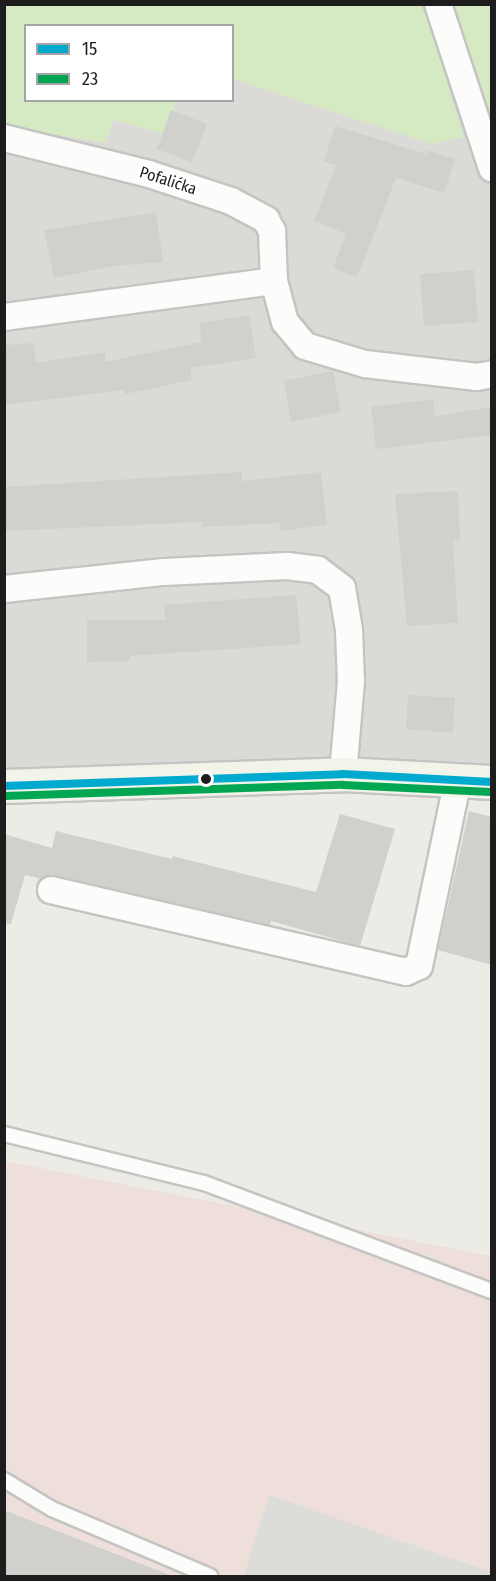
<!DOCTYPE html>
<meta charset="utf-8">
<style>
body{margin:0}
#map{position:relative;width:496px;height:1581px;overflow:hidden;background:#ecebe6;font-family:"Fira Sans Condensed",sans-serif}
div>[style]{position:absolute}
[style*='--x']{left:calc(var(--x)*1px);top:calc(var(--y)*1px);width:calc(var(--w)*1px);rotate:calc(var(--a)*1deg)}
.residential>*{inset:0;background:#dbdad7}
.commercial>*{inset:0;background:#eedfda}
.grass>*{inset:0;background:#d5eac3}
.parking>*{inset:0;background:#dcdcd9}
.building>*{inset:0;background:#d2d0cd}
.roads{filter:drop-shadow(2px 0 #c4c4c2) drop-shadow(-2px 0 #c4c4c2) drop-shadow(0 2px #c4c4c2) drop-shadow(0 -2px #c4c4c2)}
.service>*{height:14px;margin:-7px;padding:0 7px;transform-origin:7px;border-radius:7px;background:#fcfcfb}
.minor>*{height:26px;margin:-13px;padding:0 13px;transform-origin:13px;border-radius:13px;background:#fcfcfb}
.secondary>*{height:33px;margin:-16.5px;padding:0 16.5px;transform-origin:16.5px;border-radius:16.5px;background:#f2f3e9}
.bus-1>*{height:8px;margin:-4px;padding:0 4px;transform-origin:4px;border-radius:4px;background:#00a9ce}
.bus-2>*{height:8px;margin:-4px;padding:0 4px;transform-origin:4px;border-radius:4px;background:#00a651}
.dots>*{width:16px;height:16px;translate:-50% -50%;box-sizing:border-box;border:3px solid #fff;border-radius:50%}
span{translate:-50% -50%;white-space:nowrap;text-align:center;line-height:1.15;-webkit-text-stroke:4.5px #fff;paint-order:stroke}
.street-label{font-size:16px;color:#1d1d1d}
.frame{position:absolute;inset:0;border:6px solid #1d1d1d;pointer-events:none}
.legend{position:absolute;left:24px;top:24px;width:210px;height:78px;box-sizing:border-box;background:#fff;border:2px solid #a5a5a5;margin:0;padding:8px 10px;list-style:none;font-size:18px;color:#1d1d1d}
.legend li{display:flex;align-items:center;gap:12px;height:30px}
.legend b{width:30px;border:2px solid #a5a5a5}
</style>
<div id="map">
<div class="residential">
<i style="clip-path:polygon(evenodd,4px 5px,491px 5px,491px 784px,5px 805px,4px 5px,26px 26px,232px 26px,232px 100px,26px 100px,26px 26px)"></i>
</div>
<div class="commercial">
<i style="clip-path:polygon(4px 1161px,491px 1256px,491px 1576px,174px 1576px,5px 1510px)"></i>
</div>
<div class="grass">
<i style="clip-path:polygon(4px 5px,424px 5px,464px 137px,432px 144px,233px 79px,232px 26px,26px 26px,26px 100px,176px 101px,166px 134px,113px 120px,106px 143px,5px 126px)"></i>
<i style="clip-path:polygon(449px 5px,491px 5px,491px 142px)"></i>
</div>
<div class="parking">
<i style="clip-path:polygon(269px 1495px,491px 1572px,491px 1576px,244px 1576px)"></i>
</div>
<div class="building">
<i style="clip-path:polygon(171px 110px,207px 124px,192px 162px,157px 149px)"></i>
<i style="clip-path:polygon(335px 126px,426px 154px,427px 150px,455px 159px,444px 193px,396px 178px,357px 277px,333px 268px,346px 234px,314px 221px,336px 165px,324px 161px)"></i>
<i style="clip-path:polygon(156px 212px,163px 262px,114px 266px,54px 278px,44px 230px)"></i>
<i style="clip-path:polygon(474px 270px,478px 322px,424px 326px,420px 274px)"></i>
<i style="clip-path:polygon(249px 315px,256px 358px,190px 368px,192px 380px,125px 394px,124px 390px,4px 405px,4px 345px,34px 343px,36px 363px,105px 352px,106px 362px,202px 342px,199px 323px)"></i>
<i style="clip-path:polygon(333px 371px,341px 412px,291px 422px,284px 381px)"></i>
<i style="clip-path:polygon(433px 399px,435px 416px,492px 407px,492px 435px,376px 449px,371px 407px)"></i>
<i style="clip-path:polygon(242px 472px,242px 481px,321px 472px,327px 525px,280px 531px,279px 523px,202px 527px,202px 522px,4px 531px,4px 487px)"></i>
<i style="clip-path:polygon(458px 491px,460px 540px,453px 540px,458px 623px,407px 626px,395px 494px)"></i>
<i style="clip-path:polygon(296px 595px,301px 644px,130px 656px,130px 661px,87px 662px,87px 620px,165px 620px,164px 605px)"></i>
<i style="clip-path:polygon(408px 695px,455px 698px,453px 733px,406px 729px)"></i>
<i style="clip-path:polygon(469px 811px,492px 817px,492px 965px,438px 950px)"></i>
<i style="clip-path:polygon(340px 814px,395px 829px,360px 946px,271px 921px,270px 925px,54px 875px,41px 879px,25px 875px,11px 924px,4px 923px,4px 834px,52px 848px,56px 831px,172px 859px,173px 856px,316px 892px)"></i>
<i style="clip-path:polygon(4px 1510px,170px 1575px,170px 1576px,4px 1576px)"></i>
</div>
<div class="roads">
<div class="service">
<i style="--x:4;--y:1134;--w:206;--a:13.8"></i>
<i style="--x:204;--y:1183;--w:308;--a:20.6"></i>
<i style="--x:4;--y:1480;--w:56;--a:31.1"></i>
<i style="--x:52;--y:1509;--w:172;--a:23"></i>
</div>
<div class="minor">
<i style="--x:438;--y:4;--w:173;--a:71.8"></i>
<i style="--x:4;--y:138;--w:149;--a:13.9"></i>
<i style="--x:149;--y:174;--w:86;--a:18.2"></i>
<i style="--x:231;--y:201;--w:40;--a:28"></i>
<i style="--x:266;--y:220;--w:13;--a:61"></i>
<i style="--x:272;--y:231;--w:50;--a:87.7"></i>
<i style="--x:274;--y:281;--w:42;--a:75"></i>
<i style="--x:285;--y:322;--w:31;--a:50"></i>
<i style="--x:305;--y:346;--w:63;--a:16.7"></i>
<i style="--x:365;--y:364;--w:113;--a:6.6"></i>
<i style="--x:477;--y:377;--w:15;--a:-11"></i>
<i style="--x:4;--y:317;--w:272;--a:-7.6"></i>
<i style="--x:4;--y:589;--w:161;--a:-6.1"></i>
<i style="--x:164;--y:572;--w:123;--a:-2.8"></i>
<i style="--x:287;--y:566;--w:31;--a:7"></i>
<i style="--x:318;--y:570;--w:30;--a:37"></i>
<i style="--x:342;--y:588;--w:43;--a:80.5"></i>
<i style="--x:349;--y:630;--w:51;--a:87.8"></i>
<i style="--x:351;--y:681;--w:93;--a:94.9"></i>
<i style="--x:51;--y:890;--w:364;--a:13"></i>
<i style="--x:406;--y:972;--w:14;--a:-25"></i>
<i style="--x:419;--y:966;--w:190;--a:-78.2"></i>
</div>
<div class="secondary">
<i style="--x:4;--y:786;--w:339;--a:-2"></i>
<i style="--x:343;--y:774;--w:149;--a:3.1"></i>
</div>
</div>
<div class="bus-1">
<i style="--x:4;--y:786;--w:339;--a:-2"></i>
<i style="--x:343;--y:774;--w:149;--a:3.1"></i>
</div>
<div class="bus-2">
<i style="--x:4;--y:796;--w:339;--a:-1.9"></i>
<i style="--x:343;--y:785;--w:148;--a:2.7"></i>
</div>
<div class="dots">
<i style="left:206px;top:779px;background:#1d1d1d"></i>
</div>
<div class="street-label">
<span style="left:168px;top:181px;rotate:18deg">Pofalićka</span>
</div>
<div class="frame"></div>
<ul class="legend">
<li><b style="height:8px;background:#00a9ce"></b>15</li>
<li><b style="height:8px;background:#00a651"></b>23</li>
</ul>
</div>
